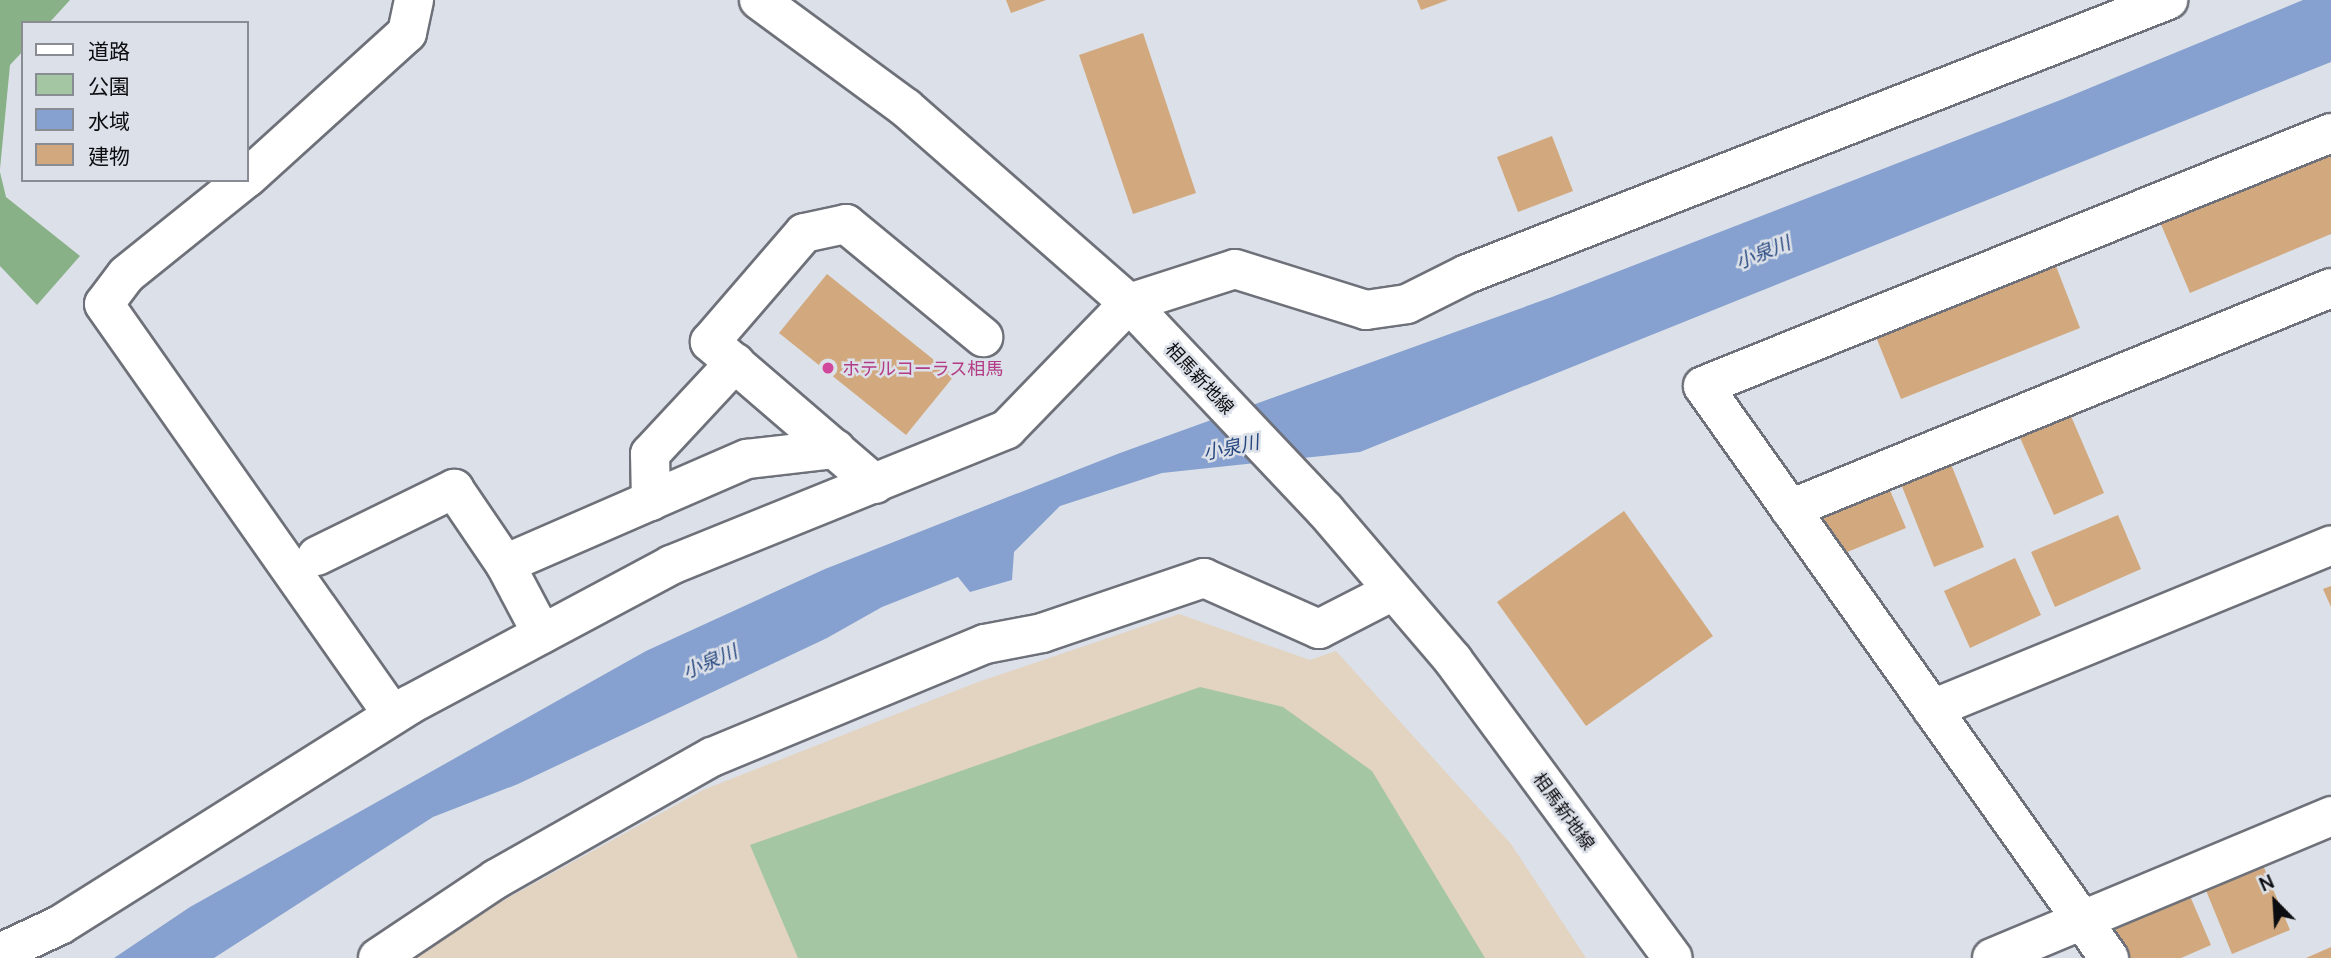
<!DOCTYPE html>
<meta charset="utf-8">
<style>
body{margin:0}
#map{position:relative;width:2331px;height:958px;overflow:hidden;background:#dce0e8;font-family:Manrope,"Noto Sans JP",sans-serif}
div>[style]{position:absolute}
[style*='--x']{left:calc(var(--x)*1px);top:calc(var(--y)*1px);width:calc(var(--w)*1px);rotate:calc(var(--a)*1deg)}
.industrial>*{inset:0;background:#e3d3c1}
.green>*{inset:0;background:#a4c6a2}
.forest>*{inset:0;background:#89b187}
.water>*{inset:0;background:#86a1cf}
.building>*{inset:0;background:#d2a97e}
.roads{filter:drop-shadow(2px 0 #6e7179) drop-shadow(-2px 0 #6e7179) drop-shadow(0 2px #6e7179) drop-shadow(0 -2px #6e7179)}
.minor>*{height:38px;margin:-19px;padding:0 19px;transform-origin:19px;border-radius:19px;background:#fff}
.major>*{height:38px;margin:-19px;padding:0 19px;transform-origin:19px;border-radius:19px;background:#fff}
.dots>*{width:19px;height:19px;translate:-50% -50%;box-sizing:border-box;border:4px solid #dce0e8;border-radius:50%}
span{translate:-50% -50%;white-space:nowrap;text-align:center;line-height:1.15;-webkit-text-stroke:5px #dce0e8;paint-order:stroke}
.hotel-label{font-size:18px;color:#b23c85}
.left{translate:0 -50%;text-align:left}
.street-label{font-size:18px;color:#0c0d10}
.water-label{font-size:19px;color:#25467f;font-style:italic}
.legend{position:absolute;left:21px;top:21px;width:228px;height:161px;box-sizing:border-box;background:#dce0e8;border:2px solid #898c92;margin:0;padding:9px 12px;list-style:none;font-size:21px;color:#0c0d10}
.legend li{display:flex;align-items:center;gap:14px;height:35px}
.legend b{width:35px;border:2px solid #898c92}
.north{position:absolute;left:2240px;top:867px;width:70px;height:70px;-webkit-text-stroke:5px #dce0e8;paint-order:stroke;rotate:336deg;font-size:19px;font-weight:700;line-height:28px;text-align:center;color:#0c0d10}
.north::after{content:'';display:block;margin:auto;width:24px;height:32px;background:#0c0d10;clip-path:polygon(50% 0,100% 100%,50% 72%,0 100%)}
</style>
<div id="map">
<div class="industrial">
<i style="clip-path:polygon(1179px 614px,1310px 660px,1336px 651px,1511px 844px,1586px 958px,410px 958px,486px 910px,703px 790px,978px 682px)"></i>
</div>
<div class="green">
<i style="clip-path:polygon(1200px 687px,1283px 707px,1372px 771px,1485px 958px,798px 958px,750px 845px)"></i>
</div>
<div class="forest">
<i style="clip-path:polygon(0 0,70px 0,49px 23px,23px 23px,23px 51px,10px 65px,0 169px)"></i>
<i style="clip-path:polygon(0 172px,6px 197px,80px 256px,37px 305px,0 266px)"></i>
</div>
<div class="water">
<i style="clip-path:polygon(2303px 0,2331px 0,2331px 62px,1360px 452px,1162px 473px,1060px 506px,1014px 552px,1012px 580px,970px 592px,958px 577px,882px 607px,827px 638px,518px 784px,433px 817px,214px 958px,114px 958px,190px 907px,646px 651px,825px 569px,1120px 453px,1552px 297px,2063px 99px)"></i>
</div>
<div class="building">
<i style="clip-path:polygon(1006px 0,1046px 0,1011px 13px)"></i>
<i style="clip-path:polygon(1417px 0,1448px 0,1421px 10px)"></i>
<i style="clip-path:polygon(1143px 33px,1196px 193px,1133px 214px,1079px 55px)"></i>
<i style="clip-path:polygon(1552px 136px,1573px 191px,1518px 212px,1497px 157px)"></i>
<i style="clip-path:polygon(2331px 152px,2331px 234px,2190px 293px,2160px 222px)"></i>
<i style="clip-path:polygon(2054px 261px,2080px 328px,1901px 399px,1874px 332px)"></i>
<i style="clip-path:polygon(827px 274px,954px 376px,906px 435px,779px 333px)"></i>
<i style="clip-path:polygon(2068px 409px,2104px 493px,2054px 515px,2017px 431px)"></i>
<i style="clip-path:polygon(1949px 459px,1984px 547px,1934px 567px,1899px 479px)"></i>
<i style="clip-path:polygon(1886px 481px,1906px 528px,1835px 557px,1815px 510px)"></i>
<i style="clip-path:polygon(1624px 511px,1713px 636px,1586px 726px,1497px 602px)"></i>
<i style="clip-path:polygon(2118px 515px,2141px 569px,2055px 607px,2031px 552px)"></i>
<i style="clip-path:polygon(2015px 558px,2041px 615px,1970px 648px,1944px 591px)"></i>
<i style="clip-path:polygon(2331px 586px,2331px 607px,2323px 589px)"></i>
<i style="clip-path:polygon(2263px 865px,2290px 930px,2232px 954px,2205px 888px)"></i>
<i style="clip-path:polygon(2190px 896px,2211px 945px,2181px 958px,2128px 958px,2115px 928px)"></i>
<i style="clip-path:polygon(2331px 947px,2331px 958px,2306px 958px)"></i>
</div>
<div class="roads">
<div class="minor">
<i style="--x:247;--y:178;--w:216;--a:-42.2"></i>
<i style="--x:407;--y:33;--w:34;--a:-78"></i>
<i style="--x:244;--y:180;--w:151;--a:141.2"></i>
<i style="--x:126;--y:275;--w:36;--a:127"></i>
<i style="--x:104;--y:304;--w:502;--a:54.89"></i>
<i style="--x:875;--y:484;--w:218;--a:-139.3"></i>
<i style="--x:710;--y:342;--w:144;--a:-49.2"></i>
<i style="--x:804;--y:233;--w:43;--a:-12.1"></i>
<i style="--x:846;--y:224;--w:178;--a:39.5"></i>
<i style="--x:651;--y:501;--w:47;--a:-91.2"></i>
<i style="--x:650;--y:454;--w:125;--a:-47"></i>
<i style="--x:1790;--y:509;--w:584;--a:-22.22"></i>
<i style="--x:317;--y:556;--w:153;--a:-26.1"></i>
<i style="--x:454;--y:489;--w:91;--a:55.8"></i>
<i style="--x:505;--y:564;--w:79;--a:62.1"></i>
<i style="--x:505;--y:564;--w:264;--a:-23.5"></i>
<i style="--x:747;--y:459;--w:89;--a:-6.5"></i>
<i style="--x:1932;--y:709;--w:431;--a:-22.3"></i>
<i style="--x:0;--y:953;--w:66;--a:-25"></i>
<i style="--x:60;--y:925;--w:413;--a:-32.2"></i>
<i style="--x:409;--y:705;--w:297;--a:-28.1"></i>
<i style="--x:671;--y:565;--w:362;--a:-22"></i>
<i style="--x:1007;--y:429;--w:175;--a:-45.9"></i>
<i style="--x:1129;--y:303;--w:111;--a:-17.8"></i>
<i style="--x:1235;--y:269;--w:137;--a:17.4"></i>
<i style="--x:1366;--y:310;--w:41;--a:-8.3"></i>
<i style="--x:1407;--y:304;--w:67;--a:-26.6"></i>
<i style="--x:1467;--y:274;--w:753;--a:-21.35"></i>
<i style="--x:378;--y:958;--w:142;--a:-33.8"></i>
<i style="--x:496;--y:879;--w:248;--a:-29.5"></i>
<i style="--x:712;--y:757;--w:295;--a:-22.5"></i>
<i style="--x:985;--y:644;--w:58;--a:-10.9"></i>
<i style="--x:1042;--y:633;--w:171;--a:-18.8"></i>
<i style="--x:1204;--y:578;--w:126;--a:23.9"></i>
<i style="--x:1319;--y:629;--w:83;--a:-27.2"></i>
<i style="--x:1992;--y:958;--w:368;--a:-22.7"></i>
<i style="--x:2109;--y:958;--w:701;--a:-125.37"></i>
<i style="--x:1703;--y:386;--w:677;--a:-21.94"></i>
</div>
<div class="major">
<i style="--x:759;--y:0;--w:182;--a:36.3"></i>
<i style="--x:906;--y:108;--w:296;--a:41.2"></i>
<i style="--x:1129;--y:303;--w:285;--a:46.6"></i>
<i style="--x:1325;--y:510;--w:197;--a:49.5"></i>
<i style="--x:1453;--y:660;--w:370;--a:53.6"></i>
</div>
</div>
<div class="dots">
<i style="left:828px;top:368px;background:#d1479c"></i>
</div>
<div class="hotel-label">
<span class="left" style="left:842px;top:368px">ホテルコーラス相馬</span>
</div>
<div class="street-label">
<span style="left:1200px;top:378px;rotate:47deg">相馬新地線</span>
<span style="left:1564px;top:811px;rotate:54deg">相馬新地線</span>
</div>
<div class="water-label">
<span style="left:1763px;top:253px;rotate:-22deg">小泉川</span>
<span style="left:1231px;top:448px;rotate:-12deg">小泉川</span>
<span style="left:710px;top:662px;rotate:-23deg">小泉川</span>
</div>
<ul class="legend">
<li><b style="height:9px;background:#fff"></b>道路</li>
<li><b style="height:19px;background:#a4c6a2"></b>公園</li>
<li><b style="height:19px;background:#86a1cf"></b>水域</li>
<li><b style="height:19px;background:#d2a97e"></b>建物</li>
</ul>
<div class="north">N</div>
</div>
